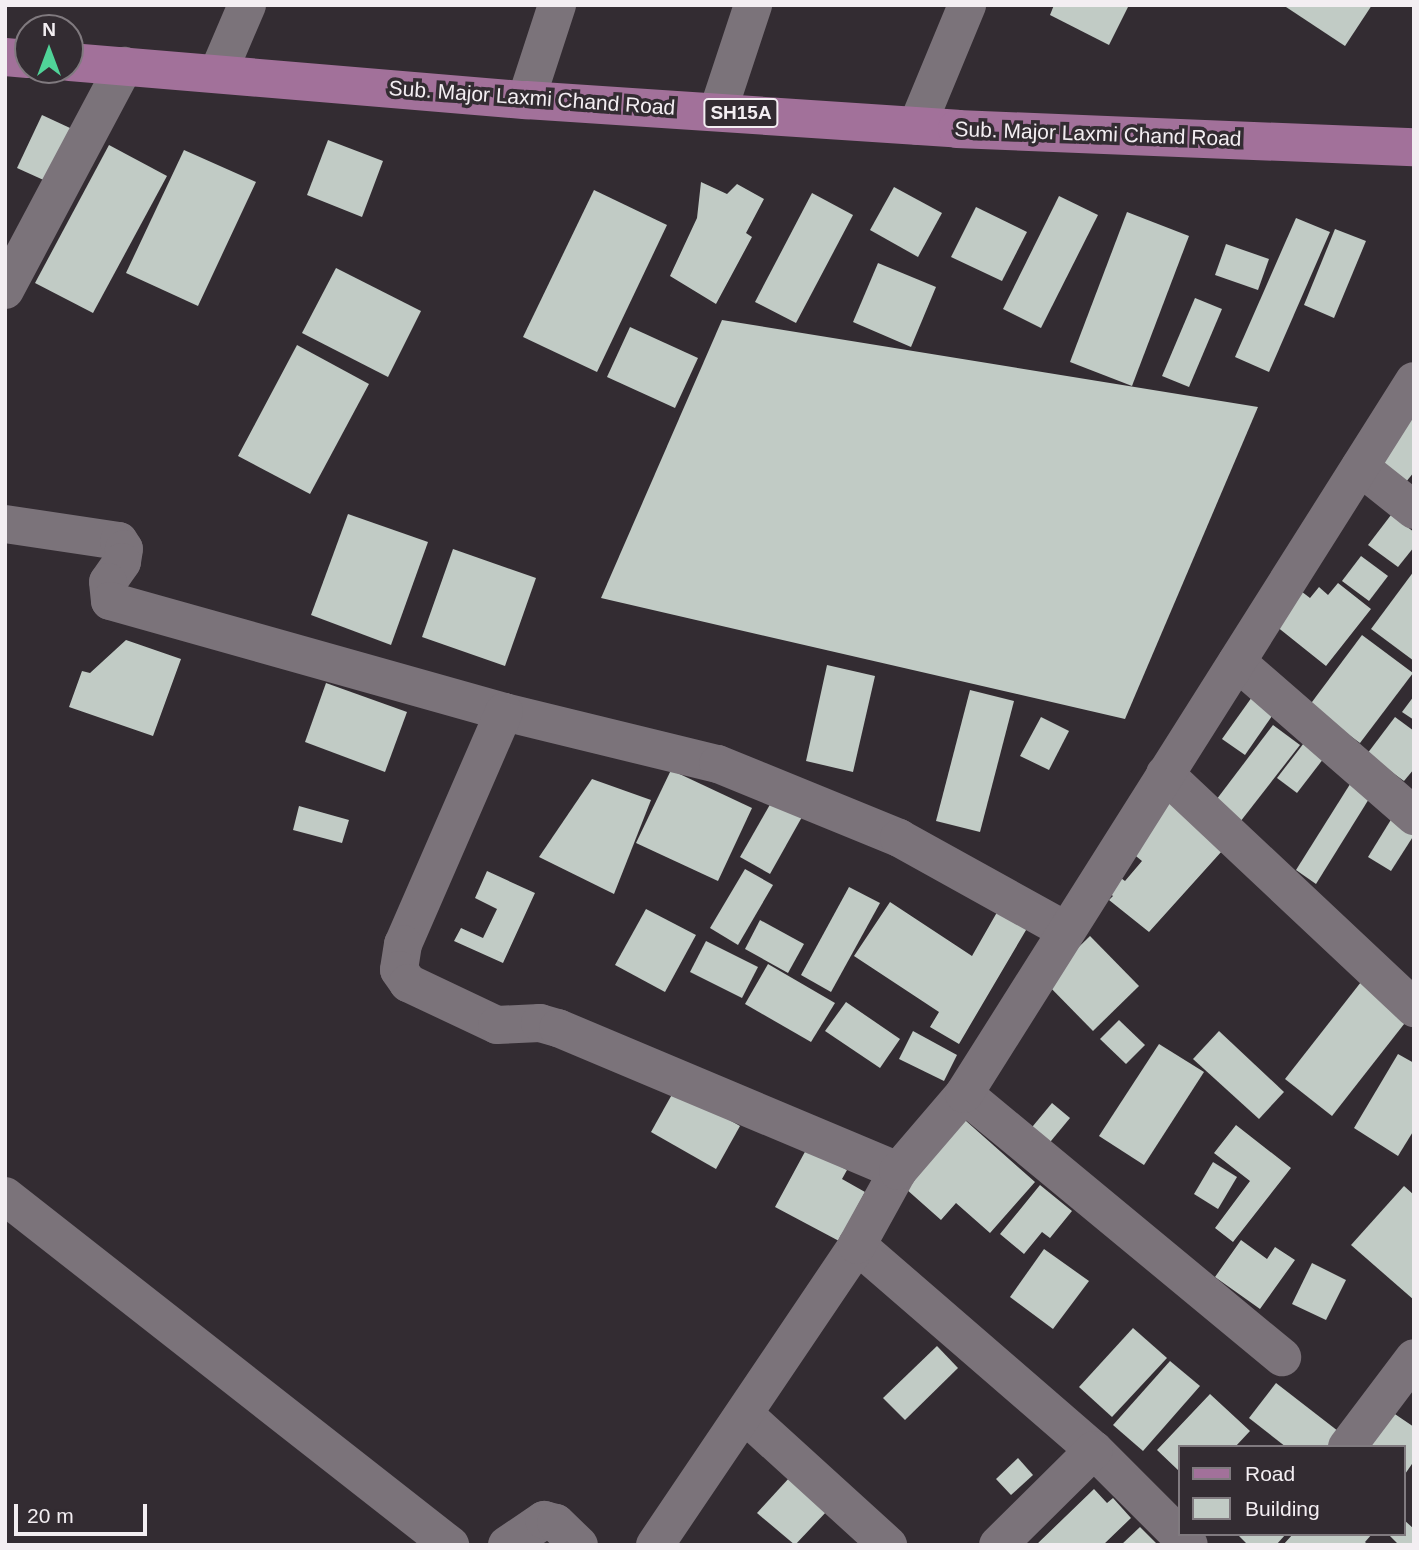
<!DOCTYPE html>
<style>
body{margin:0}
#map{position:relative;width:1419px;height:1550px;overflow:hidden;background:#332c32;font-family:Helvetica,sans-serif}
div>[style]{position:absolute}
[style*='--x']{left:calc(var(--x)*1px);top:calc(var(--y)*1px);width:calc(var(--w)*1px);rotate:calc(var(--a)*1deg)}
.building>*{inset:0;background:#c1cbc5}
.minor>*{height:38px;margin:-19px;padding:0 19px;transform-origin:19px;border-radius:19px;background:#7b737a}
.major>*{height:38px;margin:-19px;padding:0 19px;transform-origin:19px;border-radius:19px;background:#a2719a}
span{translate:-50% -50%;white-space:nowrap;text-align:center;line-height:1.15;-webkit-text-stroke:7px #332c32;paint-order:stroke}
.shield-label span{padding:2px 5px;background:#332c32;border:2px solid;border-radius:5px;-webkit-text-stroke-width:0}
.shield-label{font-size:19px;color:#f3eef2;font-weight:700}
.street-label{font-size:21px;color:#f3eef2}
.frame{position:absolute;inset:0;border:7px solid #f3eef2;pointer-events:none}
.legend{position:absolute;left:1178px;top:1445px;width:228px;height:91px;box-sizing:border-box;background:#332c32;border:2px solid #807a7f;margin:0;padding:9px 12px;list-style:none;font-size:21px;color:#f3eef2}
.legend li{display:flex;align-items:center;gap:14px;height:35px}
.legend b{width:35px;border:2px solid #807a7f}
.north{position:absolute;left:14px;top:14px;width:70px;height:70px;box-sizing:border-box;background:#332c32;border:2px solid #807a7f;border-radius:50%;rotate:0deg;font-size:19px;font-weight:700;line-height:28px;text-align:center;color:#f3eef2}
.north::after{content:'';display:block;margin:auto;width:24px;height:32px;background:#50d398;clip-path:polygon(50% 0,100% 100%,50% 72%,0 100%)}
.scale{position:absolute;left:14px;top:1504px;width:133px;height:32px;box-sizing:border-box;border:4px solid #f3eef2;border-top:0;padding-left:9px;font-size:21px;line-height:24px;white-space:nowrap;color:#f3eef2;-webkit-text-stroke:5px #332c32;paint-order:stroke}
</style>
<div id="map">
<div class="building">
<i style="clip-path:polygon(1054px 5px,1129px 5px,1109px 45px,1050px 15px)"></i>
<i style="clip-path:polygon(1283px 5px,1372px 5px,1345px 46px)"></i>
<i style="clip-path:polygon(42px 115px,83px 134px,59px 187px,17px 168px)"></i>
<i style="clip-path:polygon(328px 140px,383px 161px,362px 217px,307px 195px)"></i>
<i style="clip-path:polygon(109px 145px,167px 176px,93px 313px,35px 283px)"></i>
<i style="clip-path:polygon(184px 150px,256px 182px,198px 306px,126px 273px)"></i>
<i style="clip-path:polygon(701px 182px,727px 194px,737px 184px,764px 199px,746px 233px,752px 237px,716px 304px,670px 276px,697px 218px)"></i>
<i style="clip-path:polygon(894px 187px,942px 213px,918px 257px,870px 230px)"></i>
<i style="clip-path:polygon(594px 190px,667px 225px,597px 372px,523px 337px)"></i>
<i style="clip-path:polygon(812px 193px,853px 215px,796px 323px,755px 302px)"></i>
<i style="clip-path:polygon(1059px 196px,1098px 215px,1041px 328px,1003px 309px)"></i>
<i style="clip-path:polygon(976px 207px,1027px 232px,1002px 281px,951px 257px)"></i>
<i style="clip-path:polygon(1127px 212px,1189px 236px,1132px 386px,1070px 362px)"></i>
<i style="clip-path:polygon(1296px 218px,1330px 232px,1269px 372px,1235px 357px)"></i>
<i style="clip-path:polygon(1335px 229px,1366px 241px,1334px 318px,1304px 305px)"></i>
<i style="clip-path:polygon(1226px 244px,1269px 259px,1258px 290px,1215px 275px)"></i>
<i style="clip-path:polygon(878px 263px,936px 287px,911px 347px,853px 322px)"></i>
<i style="clip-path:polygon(336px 268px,421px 311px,388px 377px,302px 333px)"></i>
<i style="clip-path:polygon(1195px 298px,1222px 309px,1189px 387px,1162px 376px)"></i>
<i style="clip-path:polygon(722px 320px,1258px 407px,1125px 719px,601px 598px)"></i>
<i style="clip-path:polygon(630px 327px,698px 358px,675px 408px,607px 377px)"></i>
<i style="clip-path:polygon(297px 345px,369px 384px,310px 494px,238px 456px)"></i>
<i style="clip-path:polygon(1414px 394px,1414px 472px,1406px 482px,1370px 456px)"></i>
<i style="clip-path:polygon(348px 514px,428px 542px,391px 645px,311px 615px)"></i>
<i style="clip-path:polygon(1391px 515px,1414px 532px,1414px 547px,1398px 567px,1368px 545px)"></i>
<i style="clip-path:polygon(453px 549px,536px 578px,505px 666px,422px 637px)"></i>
<i style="clip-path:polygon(1361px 556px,1388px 576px,1369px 601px,1342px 581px)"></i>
<i style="clip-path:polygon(1414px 571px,1414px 661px,1371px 629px)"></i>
<i style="clip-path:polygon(1338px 583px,1371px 609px,1326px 666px,1271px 622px,1297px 588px,1310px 598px,1319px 587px,1328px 595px)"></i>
<i style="clip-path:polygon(1362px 635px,1413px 673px,1360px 743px,1309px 706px)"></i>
<i style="clip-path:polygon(126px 640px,181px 659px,153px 736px,69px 707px,82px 671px,90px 673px)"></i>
<i style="clip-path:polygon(827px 665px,875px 676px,853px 772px,806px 761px)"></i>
<i style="clip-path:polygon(326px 683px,407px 712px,385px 772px,305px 742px)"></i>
<i style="clip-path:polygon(970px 690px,1014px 701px,980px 832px,936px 821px)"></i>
<i style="clip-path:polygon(1414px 696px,1414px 720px,1402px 712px)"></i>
<i style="clip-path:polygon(1252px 697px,1274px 713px,1245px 755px,1222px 739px)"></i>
<i style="clip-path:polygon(1041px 717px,1069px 731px,1049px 770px,1020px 756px)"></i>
<i style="clip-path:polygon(1395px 717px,1414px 731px,1414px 769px,1404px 781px,1367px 754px)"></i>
<i style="clip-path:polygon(1273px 725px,1300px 745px,1233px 831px,1207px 812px)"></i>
<i style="clip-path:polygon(1307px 739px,1327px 754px,1297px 793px,1277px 778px)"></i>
<i style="clip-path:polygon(671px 770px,752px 808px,718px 881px,636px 843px)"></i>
<i style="clip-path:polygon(592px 779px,651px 800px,614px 894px,539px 857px)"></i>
<i style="clip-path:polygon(1352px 781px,1372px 794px,1316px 884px,1296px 870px)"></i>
<i style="clip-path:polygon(1159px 791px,1222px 851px,1149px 932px,1109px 900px,1113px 896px,1102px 887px,1114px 873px,1125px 881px,1142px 861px,1126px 848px)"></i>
<i style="clip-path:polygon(772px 801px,802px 817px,770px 874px,740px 857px)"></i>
<i style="clip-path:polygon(299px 806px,349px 820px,342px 843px,293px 830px)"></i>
<i style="clip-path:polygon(1392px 818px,1414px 835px,1391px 871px,1368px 857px)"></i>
<i style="clip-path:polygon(745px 869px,773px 885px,738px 945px,710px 928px)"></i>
<i style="clip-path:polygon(487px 871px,535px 893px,503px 963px,454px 941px,461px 928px,483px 938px,497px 909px,475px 898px)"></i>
<i style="clip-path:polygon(849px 887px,880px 903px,831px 992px,801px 975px)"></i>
<i style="clip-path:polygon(890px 902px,972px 956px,1000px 907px,1029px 925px,959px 1044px,930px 1027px,939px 1012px,854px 956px)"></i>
<i style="clip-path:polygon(646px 909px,696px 935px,665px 992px,615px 965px)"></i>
<i style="clip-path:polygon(760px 920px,804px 944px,788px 973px,745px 949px)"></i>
<i style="clip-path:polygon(1090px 936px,1139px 986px,1093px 1031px,1044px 981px)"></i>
<i style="clip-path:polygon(706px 941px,758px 967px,742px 998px,690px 972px)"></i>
<i style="clip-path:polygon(768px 964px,835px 1003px,811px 1042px,745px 1004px)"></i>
<i style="clip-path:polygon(1361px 982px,1408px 1019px,1332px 1116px,1285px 1079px)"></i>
<i style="clip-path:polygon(846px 1002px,900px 1039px,880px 1068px,825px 1031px)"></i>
<i style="clip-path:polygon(1119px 1020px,1145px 1045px,1126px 1064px,1100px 1039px)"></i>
<i style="clip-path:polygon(913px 1031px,957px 1055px,944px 1081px,899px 1059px)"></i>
<i style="clip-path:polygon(1219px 1031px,1284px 1092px,1259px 1119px,1193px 1059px)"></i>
<i style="clip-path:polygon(1159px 1044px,1204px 1072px,1144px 1165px,1099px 1136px)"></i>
<i style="clip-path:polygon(1398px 1054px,1414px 1063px,1414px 1130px,1398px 1156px,1354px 1128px)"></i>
<i style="clip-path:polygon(675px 1089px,740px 1126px,716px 1169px,651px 1132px)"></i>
<i style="clip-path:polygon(1052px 1103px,1070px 1118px,1046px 1147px,1028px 1132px)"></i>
<i style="clip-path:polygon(957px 1113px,1035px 1182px,990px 1233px,956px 1203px,941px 1220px,897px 1181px)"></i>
<i style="clip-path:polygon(1236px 1125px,1291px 1168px,1233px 1242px,1215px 1228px,1250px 1181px,1214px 1153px)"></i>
<i style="clip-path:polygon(807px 1148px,847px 1170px,842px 1179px,865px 1192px,839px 1241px,775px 1207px)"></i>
<i style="clip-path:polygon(1213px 1162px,1237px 1177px,1218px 1209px,1194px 1194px)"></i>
<i style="clip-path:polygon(1040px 1185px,1072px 1211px,1050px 1238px,1042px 1232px,1024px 1254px,1000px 1234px)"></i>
<i style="clip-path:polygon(1404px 1186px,1414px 1195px,1414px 1300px,1351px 1245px)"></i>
<i style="clip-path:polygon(1241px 1240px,1267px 1259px,1275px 1247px,1295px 1260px,1260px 1309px,1215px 1277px)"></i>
<i style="clip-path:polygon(1044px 1249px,1089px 1281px,1053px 1329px,1010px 1297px)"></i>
<i style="clip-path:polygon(1312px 1263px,1346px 1280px,1326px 1320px,1292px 1304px)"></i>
<i style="clip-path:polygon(1133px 1328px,1167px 1358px,1112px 1417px,1079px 1387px)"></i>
<i style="clip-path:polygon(937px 1346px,958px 1368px,905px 1420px,883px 1398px)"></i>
<i style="clip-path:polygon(1170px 1361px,1200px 1386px,1143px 1451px,1113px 1425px)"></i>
<i style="clip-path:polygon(1276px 1383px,1347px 1438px,1340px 1447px,1286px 1447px,1249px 1418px)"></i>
<i style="clip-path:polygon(1210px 1394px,1250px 1431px,1235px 1447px,1179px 1447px,1179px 1471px,1157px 1450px)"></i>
<i style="clip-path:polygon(1386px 1408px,1414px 1427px,1414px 1461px,1403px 1477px,1403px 1447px,1360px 1447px)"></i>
<i style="clip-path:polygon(1018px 1458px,1033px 1475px,1011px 1495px,996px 1479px)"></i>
<i style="clip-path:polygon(790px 1477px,827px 1511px,795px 1545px,757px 1513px)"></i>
<i style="clip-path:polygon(1094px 1489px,1107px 1503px,1113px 1498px,1131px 1518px,1103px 1545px,1036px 1545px)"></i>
<i style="clip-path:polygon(1403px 1519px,1414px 1529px,1414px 1545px,1399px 1545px,1388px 1534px,1403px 1534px)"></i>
<i style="clip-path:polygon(1140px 1527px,1158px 1545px,1121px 1545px)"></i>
<i style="clip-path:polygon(1237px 1534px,1286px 1534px,1276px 1545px,1248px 1545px)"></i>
<i style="clip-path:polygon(1293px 1534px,1372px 1534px,1365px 1542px,1368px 1545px,1283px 1545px)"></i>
</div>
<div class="minor">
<i style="--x:218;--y:73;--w:74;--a:-66.9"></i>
<i style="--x:526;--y:100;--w:100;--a:-71.9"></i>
<i style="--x:718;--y:111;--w:112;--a:-71.7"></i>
<i style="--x:917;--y:126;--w:131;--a:-67.5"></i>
<i style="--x:5;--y:290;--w:254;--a:-62"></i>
<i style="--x:1360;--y:467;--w:69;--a:38.5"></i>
<i style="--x:5;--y:524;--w:115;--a:8.5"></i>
<i style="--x:119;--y:541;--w:9;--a:58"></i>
<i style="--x:124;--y:549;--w:13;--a:99"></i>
<i style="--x:122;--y:562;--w:24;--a:125"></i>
<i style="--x:108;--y:582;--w:19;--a:84"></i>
<i style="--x:110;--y:601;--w:409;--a:15.7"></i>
<i style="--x:504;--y:712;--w:220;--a:13.7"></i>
<i style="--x:718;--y:764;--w:196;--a:22.2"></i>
<i style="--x:899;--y:838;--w:190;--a:29"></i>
<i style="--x:1237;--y:662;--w:235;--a:41"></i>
<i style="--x:504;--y:712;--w:253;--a:113.5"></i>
<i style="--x:403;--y:944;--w:26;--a:99"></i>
<i style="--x:399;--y:970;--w:16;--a:55"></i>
<i style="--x:408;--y:983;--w:98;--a:25.3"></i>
<i style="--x:497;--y:1025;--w:43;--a:-2.7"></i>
<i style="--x:540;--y:1023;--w:19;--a:16"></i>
<i style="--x:558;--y:1028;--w:369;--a:22.8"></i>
<i style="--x:1165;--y:774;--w:342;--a:43.2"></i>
<i style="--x:964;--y:1094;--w:413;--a:39.6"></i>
<i style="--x:5;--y:1196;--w:566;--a:38.11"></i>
<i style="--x:857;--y:1245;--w:313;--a:40.9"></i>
<i style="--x:1094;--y:1450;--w:134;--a:45"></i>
<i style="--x:744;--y:1414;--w:195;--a:42.3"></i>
<i style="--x:1347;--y:1447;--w:111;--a:-53"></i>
<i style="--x:507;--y:1545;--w:45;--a:-34"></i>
<i style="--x:544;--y:1520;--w:12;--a:14"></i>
<i style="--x:556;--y:1523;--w:32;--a:44"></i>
<i style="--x:655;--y:1545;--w:362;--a:-56"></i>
<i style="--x:857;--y:1245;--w:85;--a:-61"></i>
<i style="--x:898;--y:1171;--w:101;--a:-49.4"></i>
<i style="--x:964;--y:1094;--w:843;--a:-57.74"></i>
<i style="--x:998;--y:1545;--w:135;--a:-44.7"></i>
</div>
<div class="major">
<i style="--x:5;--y:57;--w:23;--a:5"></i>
<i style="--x:70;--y:62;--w:458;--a:4.8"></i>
<i style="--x:526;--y:100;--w:432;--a:3.8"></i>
<i style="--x:957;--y:129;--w:457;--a:2.3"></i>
</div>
<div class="shield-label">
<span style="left:741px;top:113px">SH15A</span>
</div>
<div class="street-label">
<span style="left:532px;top:98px;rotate:4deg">Sub. Major Laxmi Chand Road</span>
<span style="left:1098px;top:134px;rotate:2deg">Sub. Major Laxmi Chand Road</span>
</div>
<div class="frame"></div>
<ul class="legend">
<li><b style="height:9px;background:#a2719a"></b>Road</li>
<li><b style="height:19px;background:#c1cbc5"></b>Building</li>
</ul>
<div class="north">N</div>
<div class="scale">20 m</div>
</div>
